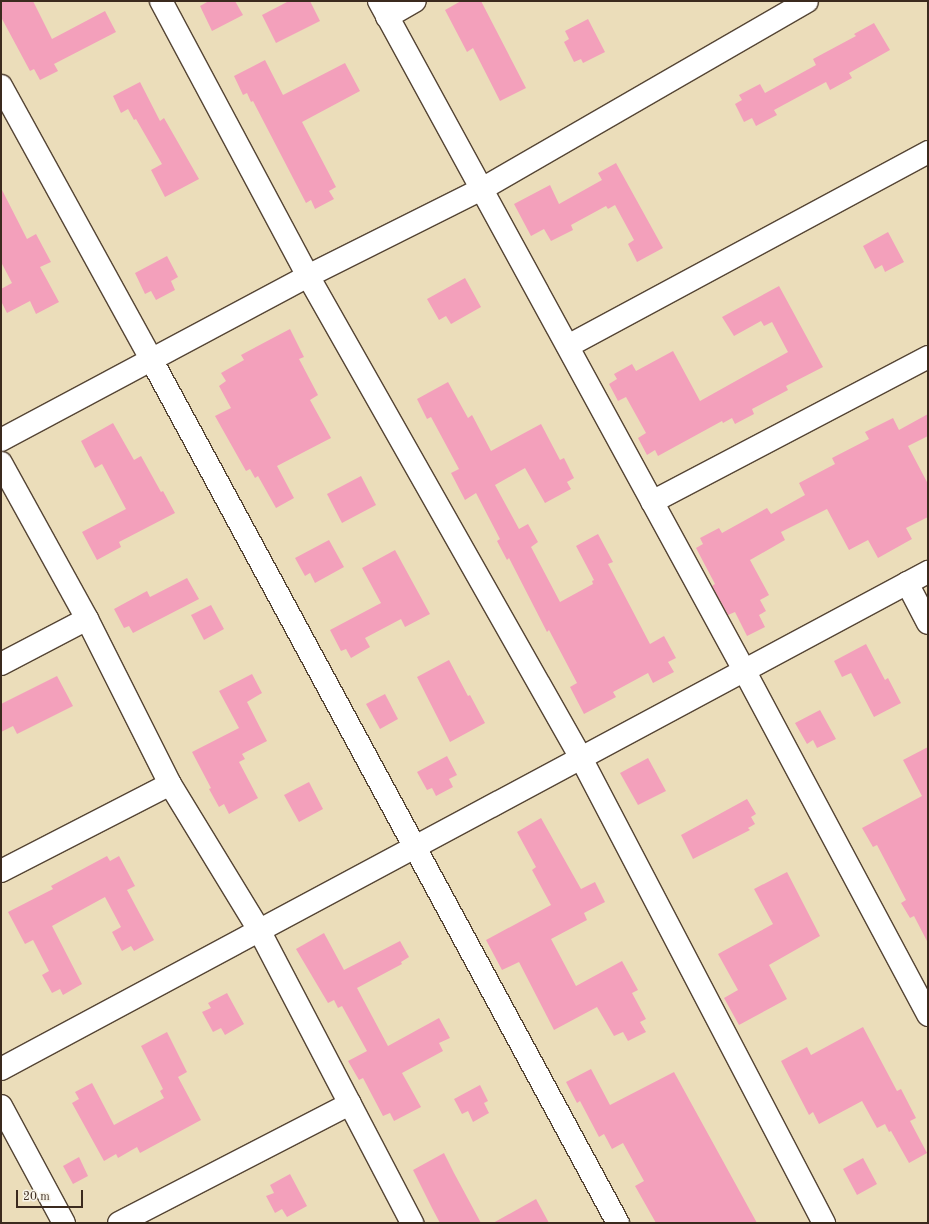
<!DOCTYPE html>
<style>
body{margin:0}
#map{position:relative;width:929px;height:1224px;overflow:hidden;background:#ebddba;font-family:"Old Standard TT",serif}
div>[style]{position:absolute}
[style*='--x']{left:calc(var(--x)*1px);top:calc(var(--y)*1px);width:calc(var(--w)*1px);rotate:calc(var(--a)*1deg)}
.building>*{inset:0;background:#f3a0bb}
.roads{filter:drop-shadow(1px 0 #554535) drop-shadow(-1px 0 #554535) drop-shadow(0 1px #554535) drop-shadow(0 -1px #554535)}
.minor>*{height:22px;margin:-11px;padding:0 11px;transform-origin:11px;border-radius:11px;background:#fff}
span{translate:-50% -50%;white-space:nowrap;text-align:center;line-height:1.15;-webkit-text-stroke:3.5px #f7f3e8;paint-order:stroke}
.frame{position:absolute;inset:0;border:2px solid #3b2a1e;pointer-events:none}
.scale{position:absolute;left:16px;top:1190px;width:67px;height:18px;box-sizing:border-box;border:2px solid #3b2a1e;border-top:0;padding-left:5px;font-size:12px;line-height:14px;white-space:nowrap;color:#3b2a1e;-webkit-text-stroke:3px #f7f3e8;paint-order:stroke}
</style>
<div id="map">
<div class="building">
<i style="clip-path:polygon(1px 1px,33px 1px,52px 39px,105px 11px,116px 32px,54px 64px,58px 71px,40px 80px,34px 69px,30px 71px,1px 17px)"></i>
<i style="clip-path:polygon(209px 1px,235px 1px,243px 15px,212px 31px,200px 6px)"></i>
<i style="clip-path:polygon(289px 1px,310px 1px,320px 21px,276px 43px,262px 15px)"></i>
<i style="clip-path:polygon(461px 1px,481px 1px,526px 88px,500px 101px,473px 48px,467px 52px,445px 10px)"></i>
<i style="clip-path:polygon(588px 19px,605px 52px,583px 63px,581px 59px,574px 62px,564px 42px,569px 39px,565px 31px)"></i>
<i style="clip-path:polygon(874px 23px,890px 50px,849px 73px,852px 78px,830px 90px,826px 82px,774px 110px,777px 115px,756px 126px,752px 118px,744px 122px,735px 104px,742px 100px,739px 95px,760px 84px,765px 93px,816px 65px,813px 59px,856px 36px,854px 34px)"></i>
<i style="clip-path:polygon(265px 60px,283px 95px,345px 63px,360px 91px,302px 122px,336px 187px,329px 191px,334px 199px,315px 209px,311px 200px,306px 203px,253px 101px,251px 102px,247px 93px,243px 95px,234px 76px)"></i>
<i style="clip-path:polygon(140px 82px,160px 121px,164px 118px,199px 179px,165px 197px,151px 170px,162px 164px,136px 119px,134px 120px,128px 109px,121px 113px,113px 96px)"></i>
<i style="clip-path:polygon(616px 163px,663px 248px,637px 262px,628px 244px,634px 240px,615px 205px,608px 209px,606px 206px,571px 225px,573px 230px,551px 241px,544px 229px,531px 236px,514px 204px,550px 185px,559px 204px,602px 180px,598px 173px)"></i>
<i style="clip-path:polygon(1px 188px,27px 239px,36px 234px,51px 262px,40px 267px,59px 302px,36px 314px,30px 301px,7px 313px,1px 301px,1px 289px,12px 283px,1px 262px)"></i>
<i style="clip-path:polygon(888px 232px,904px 262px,885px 272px,882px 265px,875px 269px,863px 246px)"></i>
<i style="clip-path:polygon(167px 256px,178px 277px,171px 281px,175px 290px,156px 300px,151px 291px,145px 294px,135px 273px)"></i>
<i style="clip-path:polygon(465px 278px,481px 307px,451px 324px,446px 316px,439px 320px,427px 299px)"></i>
<i style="clip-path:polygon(779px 286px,823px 367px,786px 386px,788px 390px,752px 409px,754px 414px,735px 424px,732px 418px,723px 423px,722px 421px,658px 456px,655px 450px,647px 455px,638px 438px,646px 433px,626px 397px,618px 401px,609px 384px,617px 379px,614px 374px,632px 364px,636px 371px,673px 351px,700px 401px,788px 352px,772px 322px,764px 326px,761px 321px,734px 336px,722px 317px)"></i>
<i style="clip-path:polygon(290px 329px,304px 357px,299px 359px,318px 395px,310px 400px,331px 438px,277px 466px,294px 498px,276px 508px,258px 476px,255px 478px,250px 469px,246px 471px,215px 416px,231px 408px,219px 386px,226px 381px,221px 373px,244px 360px,241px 355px)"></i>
<i style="clip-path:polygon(448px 382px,468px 418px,472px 415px,491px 451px,541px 424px,560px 460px,564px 458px,574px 478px,567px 482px,571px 489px,545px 503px,525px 468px,495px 485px,519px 529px,528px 524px,538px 542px,531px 547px,560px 602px,593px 584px,592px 581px,594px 580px,576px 546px,598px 534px,613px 562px,608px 564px,650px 644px,664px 636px,676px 658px,668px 662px,674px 672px,653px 683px,648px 673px,613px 692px,616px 697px,584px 714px,570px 687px,577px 683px,549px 630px,547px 632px,509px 558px,507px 560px,497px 541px,500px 539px,476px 493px,465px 500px,451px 473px,459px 469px,431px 417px,427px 419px,417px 399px)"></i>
<i style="clip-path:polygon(928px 414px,928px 436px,908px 446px,928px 484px,928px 517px,906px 528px,912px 539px,878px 558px,868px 540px,849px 550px,827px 509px,781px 532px,785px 540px,750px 560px,769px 595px,760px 600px,766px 611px,759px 615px,765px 627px,747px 636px,735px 612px,728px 615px,712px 586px,715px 584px,696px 548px,703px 544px,700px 538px,719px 528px,722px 533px,767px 508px,771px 514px,805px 495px,799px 483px,835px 464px,832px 458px,869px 439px,865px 432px,893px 418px,899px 430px)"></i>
<i style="clip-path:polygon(113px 423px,134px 460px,141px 456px,161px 492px,163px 491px,175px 513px,119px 542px,121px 547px,97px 560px,82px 532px,126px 509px,102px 464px,95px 468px,81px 441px)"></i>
<i style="clip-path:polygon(361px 476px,376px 505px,342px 523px,327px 494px)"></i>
<i style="clip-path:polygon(329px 540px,344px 567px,315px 583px,310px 573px,305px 576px,295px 558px)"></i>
<i style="clip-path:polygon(395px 550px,430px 614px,405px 627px,401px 619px,365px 638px,370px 647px,351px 658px,346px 649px,341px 651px,330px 630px,381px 603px,362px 568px)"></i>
<i style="clip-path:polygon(187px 578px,199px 599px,133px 633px,129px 626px,124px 628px,114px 609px,147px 591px,150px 597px)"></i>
<i style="clip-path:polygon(211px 605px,224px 629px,204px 640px,191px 615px)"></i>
<i style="clip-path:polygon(866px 644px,885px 680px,888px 678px,901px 703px,874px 717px,851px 673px,842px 677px,834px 661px)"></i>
<i style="clip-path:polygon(449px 660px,468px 696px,470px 695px,485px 723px,450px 742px,417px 677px)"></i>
<i style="clip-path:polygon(252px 674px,262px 693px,247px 702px,267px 741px,242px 754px,245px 759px,239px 762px,258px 798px,229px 814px,224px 804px,219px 807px,209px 789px,211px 788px,192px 752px,239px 728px,219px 691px)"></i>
<i style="clip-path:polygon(57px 676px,73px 706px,17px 734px,13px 726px,1px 732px,1px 704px)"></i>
<i style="clip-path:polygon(385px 694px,398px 719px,380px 729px,366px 704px)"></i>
<i style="clip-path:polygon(820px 710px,836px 739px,817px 748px,813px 740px,807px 744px,795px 723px)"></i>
<i style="clip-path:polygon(928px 747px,928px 943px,914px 916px,910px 918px,901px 903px,906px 900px,877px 845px,873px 847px,862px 828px,922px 796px,903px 760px)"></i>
<i style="clip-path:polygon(447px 756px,457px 775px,449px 779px,453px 787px,436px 796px,432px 788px,427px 790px,417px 772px)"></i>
<i style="clip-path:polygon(648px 758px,666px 791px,638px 805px,620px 773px)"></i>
<i style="clip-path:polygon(309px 782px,323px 809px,299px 822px,284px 795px)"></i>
<i style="clip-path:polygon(747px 799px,756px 814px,751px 817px,755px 824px,748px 828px,750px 830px,693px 859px,681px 835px)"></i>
<i style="clip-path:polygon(541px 818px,581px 889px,595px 882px,605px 902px,584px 913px,587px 920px,551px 939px,576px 986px,622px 961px,638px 990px,632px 993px,646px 1019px,640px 1022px,646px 1032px,628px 1041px,623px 1032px,614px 1036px,597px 1007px,554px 1030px,519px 962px,502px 970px,486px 940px,551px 905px,532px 870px,536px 867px,517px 832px)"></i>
<i style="clip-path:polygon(107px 856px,110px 861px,119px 856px,135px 886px,127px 890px,154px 940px,134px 951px,131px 946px,122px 951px,112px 932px,121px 927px,105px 897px,52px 926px,82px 984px,63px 995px,60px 989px,52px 993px,42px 975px,49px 971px,33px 940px,25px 944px,8px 912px,53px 889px,51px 886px)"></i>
<i style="clip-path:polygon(787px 872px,820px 936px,769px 965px,787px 999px,739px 1025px,724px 998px,738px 990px,718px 954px,773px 924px,754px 889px)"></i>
<i style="clip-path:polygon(324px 933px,344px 970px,400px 941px,409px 957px,401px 962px,402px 964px,357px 988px,388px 1046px,439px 1018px,450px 1038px,439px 1043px,443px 1051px,402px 1073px,421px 1107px,394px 1121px,390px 1113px,383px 1116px,363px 1078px,359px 1080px,348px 1061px,367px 1051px,342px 1006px,338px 1008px,334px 1000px,328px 1003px,296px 949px)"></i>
<i style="clip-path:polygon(227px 993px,244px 1024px,225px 1035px,221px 1028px,213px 1032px,202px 1012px,211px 1008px,208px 1003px)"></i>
<i style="clip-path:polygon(863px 1027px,897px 1091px,901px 1089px,916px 1118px,910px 1121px,927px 1153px,909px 1163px,891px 1131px,889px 1132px,885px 1124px,877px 1128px,862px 1101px,819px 1124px,813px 1112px,809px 1115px,781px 1061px,807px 1047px,811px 1055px)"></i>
<i style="clip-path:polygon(167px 1032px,187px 1072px,178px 1077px,201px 1120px,140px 1153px,137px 1147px,118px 1158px,116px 1154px,104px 1161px,72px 1103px,79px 1099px,75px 1092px,92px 1083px,114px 1125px,164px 1098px,160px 1091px,163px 1089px,141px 1046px)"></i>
<i style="clip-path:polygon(591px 1069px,610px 1105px,674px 1072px,757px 1223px,656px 1223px,635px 1186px,644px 1181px,623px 1143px,612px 1149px,604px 1134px,599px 1137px,580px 1101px,577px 1103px,566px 1082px)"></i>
<i style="clip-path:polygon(480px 1085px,488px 1101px,484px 1103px,489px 1113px,473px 1122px,468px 1111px,462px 1114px,454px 1099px)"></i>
<i style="clip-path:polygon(444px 1153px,454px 1173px,481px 1223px,440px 1223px,432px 1208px,413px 1170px)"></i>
<i style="clip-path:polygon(79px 1157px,88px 1176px,73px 1184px,63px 1166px)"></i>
<i style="clip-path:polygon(863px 1158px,877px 1184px,857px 1195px,843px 1169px)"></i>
<i style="clip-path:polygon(290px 1174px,307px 1206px,287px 1217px,282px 1209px,275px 1213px,266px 1196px,274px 1193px,270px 1185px)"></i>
<i style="clip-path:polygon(536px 1199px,549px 1223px,493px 1223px)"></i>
</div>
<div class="roads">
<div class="minor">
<i style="--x:161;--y:1;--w:312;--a:61.9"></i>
<i style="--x:308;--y:276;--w:554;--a:60.47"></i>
<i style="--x:581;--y:758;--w:525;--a:62.41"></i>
<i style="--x:379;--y:1;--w:762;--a:61.38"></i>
<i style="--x:744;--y:670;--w:391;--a:61.9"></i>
<i style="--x:387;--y:17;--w:32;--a:-30"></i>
<i style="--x:1;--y:86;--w:311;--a:61.2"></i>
<i style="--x:151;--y:359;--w:982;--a:61.61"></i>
<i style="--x:568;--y:346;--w:409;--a:-28.3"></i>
<i style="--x:1;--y:440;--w:348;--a:-28.1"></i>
<i style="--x:308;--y:276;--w:195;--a:-26.6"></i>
<i style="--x:482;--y:189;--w:375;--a:-30"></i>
<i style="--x:1;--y:463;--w:178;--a:61.1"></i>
<i style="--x:87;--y:619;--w:185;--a:63.3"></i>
<i style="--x:170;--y:784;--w:171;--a:58.6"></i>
<i style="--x:259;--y:930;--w:331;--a:62.4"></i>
<i style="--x:652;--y:502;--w:312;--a:-27.7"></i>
<i style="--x:907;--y:583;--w:45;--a:62.3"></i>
<i style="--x:1;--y:664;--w:97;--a:-27.6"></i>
<i style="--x:1;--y:871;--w:190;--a:-27.2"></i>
<i style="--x:1;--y:1069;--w:1052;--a:-28.2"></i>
<i style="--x:1;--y:1106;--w:133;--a:61.7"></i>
<i style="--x:119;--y:1223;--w:260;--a:-27.3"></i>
</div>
</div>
<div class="frame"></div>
<div class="scale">20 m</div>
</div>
